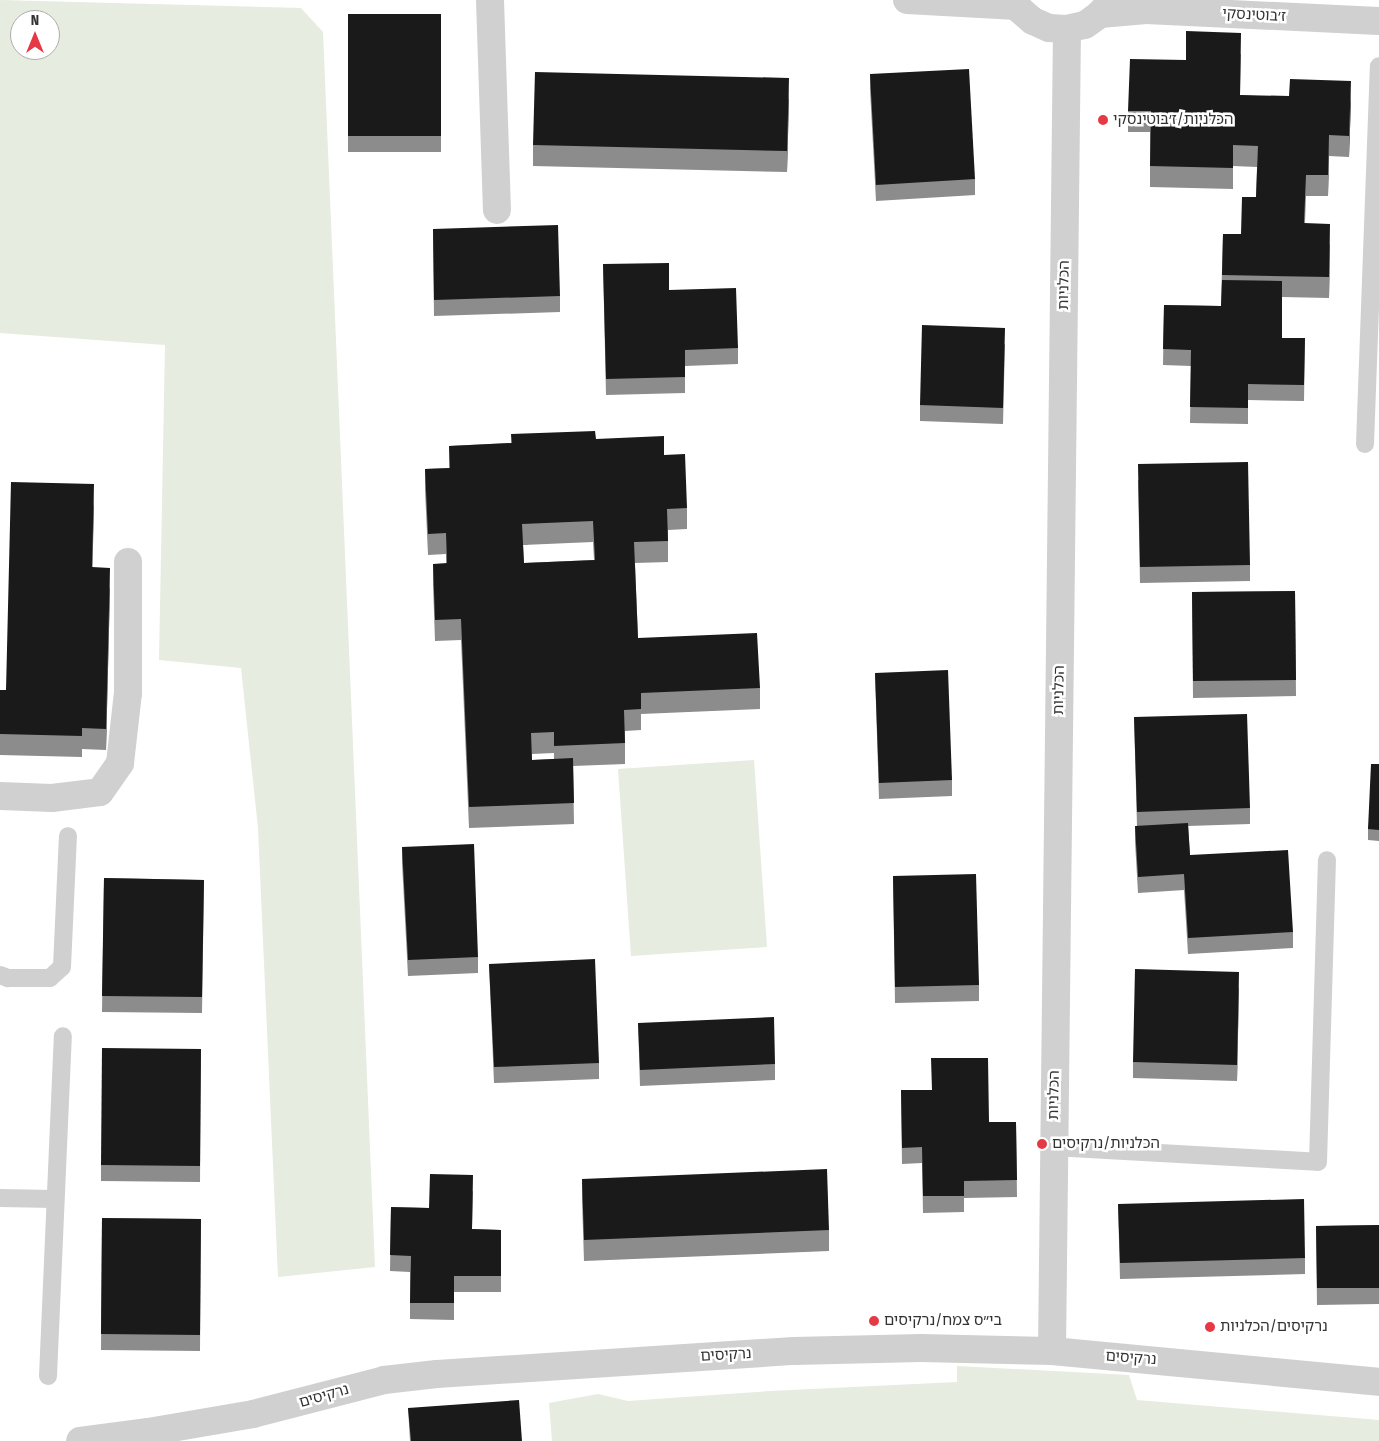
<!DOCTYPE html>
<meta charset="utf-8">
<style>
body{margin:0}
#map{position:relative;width:1379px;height:1441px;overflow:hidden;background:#fff;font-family:"Fira Sans Condensed","Noto Sans Hebrew",sans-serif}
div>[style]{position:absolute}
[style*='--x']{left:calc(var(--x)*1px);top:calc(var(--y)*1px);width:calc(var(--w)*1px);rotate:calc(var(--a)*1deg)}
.green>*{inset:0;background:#e6ecdf}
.service>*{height:18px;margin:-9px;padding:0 9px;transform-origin:9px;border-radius:9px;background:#d0d0d0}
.minor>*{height:28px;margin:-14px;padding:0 14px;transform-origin:14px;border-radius:14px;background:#d0d0d0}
.tertiary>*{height:28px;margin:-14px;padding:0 14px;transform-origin:14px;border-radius:14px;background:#d0d0d0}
.wall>*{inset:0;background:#8c8c8c}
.shaded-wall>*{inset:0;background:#5f5f5f}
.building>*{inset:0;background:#1a1a1a}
.dots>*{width:14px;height:14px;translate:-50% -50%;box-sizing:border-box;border:2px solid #fff;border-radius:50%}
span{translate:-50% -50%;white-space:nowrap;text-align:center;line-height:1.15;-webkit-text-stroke:5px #fff;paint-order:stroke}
.street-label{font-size:15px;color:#333}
.poi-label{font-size:15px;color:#333}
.left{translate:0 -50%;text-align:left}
.north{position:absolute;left:10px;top:10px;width:50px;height:50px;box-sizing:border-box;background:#fff;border:1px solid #adadad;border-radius:50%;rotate:0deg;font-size:14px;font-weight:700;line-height:20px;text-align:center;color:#333}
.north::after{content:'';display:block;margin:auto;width:18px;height:22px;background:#e63946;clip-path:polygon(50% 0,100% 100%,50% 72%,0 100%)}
</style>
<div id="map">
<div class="green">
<i style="clip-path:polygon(evenodd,0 0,301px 8px,323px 32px,375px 1267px,278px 1277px,258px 828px,241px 668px,159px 660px,165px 345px,0 333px,0 0,20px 20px,50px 20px,50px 50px,20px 50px,20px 20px)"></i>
<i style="clip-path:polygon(754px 760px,767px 947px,631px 956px,618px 769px)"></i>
<i style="clip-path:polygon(957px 1366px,1129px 1375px,1137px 1400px,1379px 1420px,1379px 1441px,552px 1441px,549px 1403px,598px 1394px,628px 1401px,770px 1391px,957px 1382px)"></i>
</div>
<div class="service">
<i style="--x:1365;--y:444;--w:378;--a:-87.9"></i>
<i style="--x:0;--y:975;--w:9;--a:21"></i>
<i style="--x:8;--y:978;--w:42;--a:0"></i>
<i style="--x:50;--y:978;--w:16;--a:-43"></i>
<i style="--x:62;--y:967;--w:131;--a:-87.4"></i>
<i style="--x:1053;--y:1147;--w:265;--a:3.2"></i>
<i style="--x:1318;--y:1162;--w:302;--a:-88.3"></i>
<i style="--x:0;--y:1198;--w:55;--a:1"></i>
<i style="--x:48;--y:1376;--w:340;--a:-87.5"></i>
</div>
<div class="minor">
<i style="--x:490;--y:0;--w:210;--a:88.1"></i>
<i style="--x:0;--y:796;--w:52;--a:2.2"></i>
<i style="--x:52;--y:798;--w:48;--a:-7.1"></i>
<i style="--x:100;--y:792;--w:35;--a:-55"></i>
<i style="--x:120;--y:763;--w:70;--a:-83.5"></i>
<i style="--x:128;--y:693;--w:131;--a:-90"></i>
<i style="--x:1052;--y:1351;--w:1322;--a:-89.35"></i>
<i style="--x:80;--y:1441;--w:69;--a:-7.5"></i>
<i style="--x:148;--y:1432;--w:107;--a:-9.7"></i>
<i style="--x:253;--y:1414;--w:135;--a:-14.5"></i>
<i style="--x:384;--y:1380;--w:53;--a:-6.5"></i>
<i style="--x:437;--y:1374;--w:358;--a:-3.7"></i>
<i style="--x:794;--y:1351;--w:127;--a:-1.4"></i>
<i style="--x:921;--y:1348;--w:131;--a:1.3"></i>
<i style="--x:1052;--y:1351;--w:328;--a:5.4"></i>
</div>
<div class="tertiary">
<i style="--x:907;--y:0;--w:110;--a:3.1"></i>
<i style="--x:1014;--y:0;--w:10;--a:61"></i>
<i style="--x:1019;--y:9;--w:18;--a:41"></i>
<i style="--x:1033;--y:21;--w:17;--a:24"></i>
<i style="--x:1049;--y:28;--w:18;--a:3"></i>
<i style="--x:1067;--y:29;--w:18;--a:-13"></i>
<i style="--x:1085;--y:25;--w:19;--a:-36"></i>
<i style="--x:1100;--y:14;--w:17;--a:-50"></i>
<i style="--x:1100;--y:14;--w:46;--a:-5"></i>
<i style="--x:1146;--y:10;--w:233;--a:2.7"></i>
</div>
<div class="wall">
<i style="clip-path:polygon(348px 14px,441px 14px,441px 152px,348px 152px)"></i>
<i style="clip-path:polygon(1241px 54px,1240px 95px,1351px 102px,1349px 157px,1329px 156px,1328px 196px,1306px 196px,1305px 223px,1330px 245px,1329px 298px,1282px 297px,1282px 338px,1305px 338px,1304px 401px,1248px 400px,1248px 424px,1190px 423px,1191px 366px,1163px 365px,1164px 305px,1221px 306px,1223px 234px,1241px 234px,1256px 197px,1257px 167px,1233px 166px,1233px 189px,1150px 187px,1150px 132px,1128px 132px,1128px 111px,1186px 60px)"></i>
<i style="clip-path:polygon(870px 74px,975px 179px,975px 195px,876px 201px,870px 90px)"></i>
<i style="clip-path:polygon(789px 99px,787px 172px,533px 166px,533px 145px)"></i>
<i style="clip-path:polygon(433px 229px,560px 296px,560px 312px,434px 316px)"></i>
<i style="clip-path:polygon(603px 264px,669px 290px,738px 348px,738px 364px,685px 366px,685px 393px,606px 395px)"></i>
<i style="clip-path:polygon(1005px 344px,1003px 424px,920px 421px,920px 405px)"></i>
<i style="clip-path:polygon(evenodd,511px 434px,596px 439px,664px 455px,687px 508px,687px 529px,668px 530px,668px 562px,635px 563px,638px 638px,760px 688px,760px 709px,641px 714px,641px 730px,625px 731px,625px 764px,573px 766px,574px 824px,469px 828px,461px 640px,435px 641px,433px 585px,433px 564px,446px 564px,446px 554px,428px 555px,425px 490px,425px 469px,449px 468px,449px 446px,511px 443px,511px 434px,593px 542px,594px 560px,524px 563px,523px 545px,593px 542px,511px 434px,554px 753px,554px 759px,532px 760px,532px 754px,554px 753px)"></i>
<i style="clip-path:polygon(1138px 480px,1250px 565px,1250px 581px,1140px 583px)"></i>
<i style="clip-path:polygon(94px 505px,92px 567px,110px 589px,106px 750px,82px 749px,82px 757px,0 755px,0 690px,6px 690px)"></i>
<i style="clip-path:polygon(1295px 591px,1296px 696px,1193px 698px,1192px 592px)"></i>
<i style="clip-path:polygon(875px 673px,952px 780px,952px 796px,879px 799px)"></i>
<i style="clip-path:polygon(1134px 717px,1250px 808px,1250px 824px,1188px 826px,1190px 855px,1293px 932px,1293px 948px,1188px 954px,1184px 890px,1138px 893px,1135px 842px,1135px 826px,1137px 826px)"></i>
<i style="clip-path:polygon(1379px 764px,1379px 841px,1368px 840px,1368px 829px)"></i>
<i style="clip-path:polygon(402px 847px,478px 957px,478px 973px,408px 976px,402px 863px)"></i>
<i style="clip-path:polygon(893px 876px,979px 985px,979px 1001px,895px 1003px)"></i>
<i style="clip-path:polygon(104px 878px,204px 880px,202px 1013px,102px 1012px)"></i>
<i style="clip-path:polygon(489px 964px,599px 1063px,599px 1079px,494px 1083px)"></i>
<i style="clip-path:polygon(1239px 988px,1237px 1081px,1133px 1078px,1133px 1062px)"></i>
<i style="clip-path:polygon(638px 1023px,775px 1064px,775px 1080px,640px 1086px)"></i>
<i style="clip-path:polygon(201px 1049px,200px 1182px,101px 1181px,101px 1165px)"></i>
<i style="clip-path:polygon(901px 1090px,989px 1122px,1016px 1122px,1017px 1197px,964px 1198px,964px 1212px,923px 1213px,922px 1163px,902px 1164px)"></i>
<i style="clip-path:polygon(582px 1179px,829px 1230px,829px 1251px,584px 1261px,582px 1200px)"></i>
<i style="clip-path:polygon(473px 1191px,472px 1229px,501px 1230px,501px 1292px,454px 1292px,454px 1320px,410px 1319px,410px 1272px,390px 1271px,391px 1207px,429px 1208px)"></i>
<i style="clip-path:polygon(1118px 1204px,1305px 1258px,1305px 1274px,1120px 1279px)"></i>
<i style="clip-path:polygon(102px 1218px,201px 1219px,200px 1351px,101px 1350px)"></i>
<i style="clip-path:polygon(1379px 1225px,1379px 1304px,1317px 1305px,1316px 1226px)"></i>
<i style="clip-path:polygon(408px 1408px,522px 1441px,410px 1441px)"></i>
</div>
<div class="shaded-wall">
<i style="clip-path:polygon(789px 78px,789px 99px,787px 172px,787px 151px)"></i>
<i style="clip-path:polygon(1351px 81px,1351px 102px,1349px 157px,1349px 136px)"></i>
<i style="clip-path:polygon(1329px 135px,1329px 156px,1328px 196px,1328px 175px)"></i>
<i style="clip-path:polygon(1330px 224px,1330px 245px,1329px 298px,1329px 277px)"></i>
<i style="clip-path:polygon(94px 484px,94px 505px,92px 588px,92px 567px)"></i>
<i style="clip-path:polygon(110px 568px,110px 589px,106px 750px,106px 729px)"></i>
<i style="clip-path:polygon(1239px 972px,1239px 988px,1237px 1081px,1237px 1065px)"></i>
</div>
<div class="building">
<i style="clip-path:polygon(348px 14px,441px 14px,441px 136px,348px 136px)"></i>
<i style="clip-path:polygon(1186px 31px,1241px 33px,1240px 95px,1289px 96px,1290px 79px,1351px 81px,1349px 136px,1329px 135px,1328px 175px,1306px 175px,1304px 223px,1330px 224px,1329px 277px,1222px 275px,1223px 234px,1241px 234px,1242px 197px,1256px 197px,1258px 146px,1233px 145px,1233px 168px,1150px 166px,1151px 111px,1128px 111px,1130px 59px,1186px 60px)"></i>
<i style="clip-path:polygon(969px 69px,975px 179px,876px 185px,870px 74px)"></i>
<i style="clip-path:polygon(535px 72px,789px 78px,787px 151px,533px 145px)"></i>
<i style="clip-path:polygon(558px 225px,560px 296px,434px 300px,433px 229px)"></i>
<i style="clip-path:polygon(669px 263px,669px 290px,736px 288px,738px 348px,685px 350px,685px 377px,606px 379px,603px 264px)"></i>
<i style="clip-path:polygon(1222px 280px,1282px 281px,1282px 338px,1305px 338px,1304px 385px,1248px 384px,1248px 408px,1190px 407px,1191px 350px,1163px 349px,1164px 305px,1221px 306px)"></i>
<i style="clip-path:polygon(922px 325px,1005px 328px,1003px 408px,920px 405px)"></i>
<i style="clip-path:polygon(evenodd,595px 431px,596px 439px,664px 436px,664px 455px,685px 454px,687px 508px,667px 509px,668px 541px,634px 542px,638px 638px,757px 633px,760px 688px,641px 693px,641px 709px,624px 710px,625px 743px,554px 746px,554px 732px,531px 733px,532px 760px,573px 758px,574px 803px,469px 807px,461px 619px,435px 620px,433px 564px,447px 563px,446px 533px,428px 534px,425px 469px,450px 468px,449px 446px,512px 443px,511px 434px,595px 431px,593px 521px,595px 560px,524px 563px,522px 524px,593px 521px)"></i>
<i style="clip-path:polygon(1248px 462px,1250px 565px,1140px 567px,1138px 464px)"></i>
<i style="clip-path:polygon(11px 482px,94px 484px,92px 567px,110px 568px,106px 729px,82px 728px,82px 736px,0 734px,0 690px,6px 690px)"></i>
<i style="clip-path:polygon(1295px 591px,1296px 680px,1193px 681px,1192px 592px)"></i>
<i style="clip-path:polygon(948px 670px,952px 780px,879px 783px,875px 673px)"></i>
<i style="clip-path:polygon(1247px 714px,1250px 808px,1137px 812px,1134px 717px)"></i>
<i style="clip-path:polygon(1371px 764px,1379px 764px,1379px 830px,1368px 829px)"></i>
<i style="clip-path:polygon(1188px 823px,1190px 855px,1288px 850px,1293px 932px,1188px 938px,1184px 874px,1138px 877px,1135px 826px)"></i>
<i style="clip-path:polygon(474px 844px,478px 957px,408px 960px,402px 847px)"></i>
<i style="clip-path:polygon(976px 874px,979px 985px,895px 987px,893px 876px)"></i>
<i style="clip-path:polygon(104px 878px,204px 880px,202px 997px,102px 996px)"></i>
<i style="clip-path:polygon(595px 959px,599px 1063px,494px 1067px,489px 964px)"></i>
<i style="clip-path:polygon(1135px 969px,1239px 972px,1237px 1065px,1133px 1062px)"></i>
<i style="clip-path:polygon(774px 1017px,775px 1064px,640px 1070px,638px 1023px)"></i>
<i style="clip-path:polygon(102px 1048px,201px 1049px,200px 1166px,101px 1165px)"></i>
<i style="clip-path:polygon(931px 1058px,988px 1058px,989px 1122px,1016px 1122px,1017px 1180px,964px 1181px,964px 1196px,923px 1196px,922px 1147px,902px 1148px,901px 1090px,932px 1090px)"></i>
<i style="clip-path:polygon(827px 1169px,829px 1230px,584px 1240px,582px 1179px)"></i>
<i style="clip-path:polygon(430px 1174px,473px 1175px,472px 1229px,501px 1230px,501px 1276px,454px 1276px,454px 1303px,410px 1303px,411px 1256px,390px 1255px,391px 1207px,429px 1208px)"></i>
<i style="clip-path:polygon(1304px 1199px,1305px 1258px,1120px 1263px,1118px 1204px)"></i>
<i style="clip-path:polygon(102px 1218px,201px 1219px,200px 1335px,101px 1334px)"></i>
<i style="clip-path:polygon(1379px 1225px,1379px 1288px,1317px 1288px,1316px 1226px)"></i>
<i style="clip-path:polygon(519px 1400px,522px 1441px,411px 1441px,408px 1408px)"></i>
</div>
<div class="dots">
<i style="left:1103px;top:120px;background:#e63946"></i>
<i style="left:1042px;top:1144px;background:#e63946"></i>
<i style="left:874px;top:1321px;background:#e63946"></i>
<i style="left:1210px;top:1327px;background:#e63946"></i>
</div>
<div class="street-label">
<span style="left:1254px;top:15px;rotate:3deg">ז׳בוטינסקי</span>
<span style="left:1064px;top:285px;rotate:-89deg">הכלניות</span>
<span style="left:1059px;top:690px;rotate:-89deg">הכלניות</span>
<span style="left:1054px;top:1095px;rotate:-89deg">הכלניות</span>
<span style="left:726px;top:1355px;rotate:-3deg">נרקיסים</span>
<span style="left:1131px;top:1358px;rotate:4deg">נרקיסים</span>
<span style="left:324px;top:1396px;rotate:-16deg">נרקיסים</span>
</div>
<div class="poi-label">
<span class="left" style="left:1113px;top:120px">הכלניות/ז׳בוטינסקי</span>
<span class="left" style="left:1052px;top:1144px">הכלניות/נרקיסים</span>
<span class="left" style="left:884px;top:1321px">בי״ס צמח/נרקיסים</span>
<span class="left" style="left:1220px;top:1327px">נרקיסים/הכלניות</span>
</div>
<div class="north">N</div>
</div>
